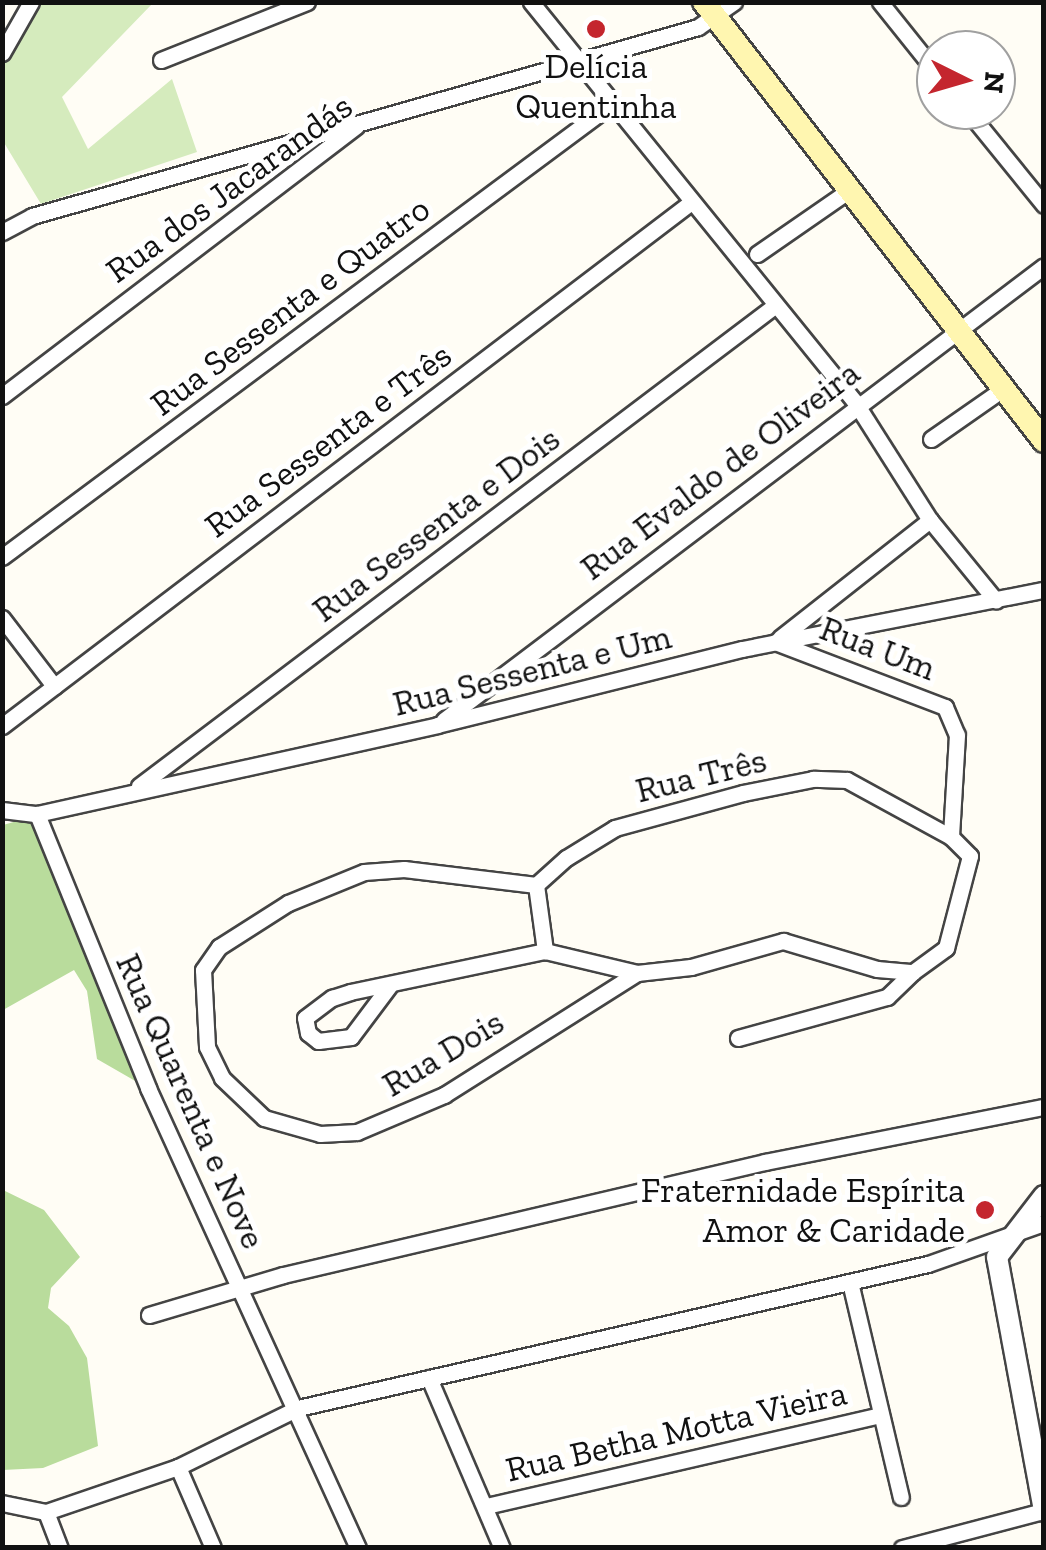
<!DOCTYPE html>
<meta charset="utf-8">
<style>
body{margin:0}
#map{position:relative;width:1046px;height:1550px;overflow:hidden;background:#fffdf5;font-family:"Zilla Slab",serif}
div>[style]{position:absolute}
[style*='--x']{left:calc(var(--x)*1px);top:calc(var(--y)*1px);width:calc(var(--w)*1px);rotate:calc(var(--a)*1deg)}
.green>*{inset:0;background:#d5ebbd}
.forest>*{inset:0;background:#b9dc9c}
.roads{filter:drop-shadow(2px 0 #444) drop-shadow(-2px 0 #444) drop-shadow(0 2px #444) drop-shadow(0 -2px #444)}
.minor>*{height:15px;margin:-7.5px;padding:0 7.5px;transform-origin:7.5px;border-radius:7.5px;background:#fff}
.tertiary>*{height:20px;margin:-10px;padding:0 10px;transform-origin:10px;border-radius:10px;background:#fff}
.secondary>*{height:22px;margin:-11px;padding:0 11px;transform-origin:11px;border-radius:11px;background:#fff6b0}
.dots>*{width:28px;height:28px;translate:-50% -50%;box-sizing:border-box;border:5px solid #fff;border-radius:50%}
span{translate:-50% -50%;white-space:nowrap;text-align:center;line-height:1.15;-webkit-text-stroke:10px #fff;paint-order:stroke}
.poi-label{font-size:35px;color:#111}
.right{translate:-100% -50%;text-align:right}
.street-label{font-size:35px;color:#111}
.frame{position:absolute;inset:0;border:5px solid #111;pointer-events:none}
.north{position:absolute;left:916px;top:30px;width:100px;height:100px;box-sizing:border-box;background:#fff;border:2px solid #a0a0a0;border-radius:50%;rotate:95deg;font-size:28px;font-weight:700;line-height:40px;text-align:center;color:#111}
.north::after{content:'';display:block;margin:auto;width:35px;height:45px;background:#c4262e;clip-path:polygon(50% 0,100% 100%,50% 72%,0 100%)}
</style>
<div id="map">
<div class="green">
<i style="clip-path:polygon(37px 3px,153px 3px,62px 97px,88px 149px,172px 79px,197px 152px,41px 204px,3px 141px,2px 59px,23px 36px)"></i>
</div>
<div class="forest">
<i style="clip-path:polygon(35px 816px,43px 825px,137px 1082px,97px 1059px,87px 991px,74px 970px,3px 1010px,3px 825px)"></i>
<i style="clip-path:polygon(3px 1190px,44px 1210px,80px 1257px,51px 1288px,48px 1308px,69px 1326px,87px 1358px,98px 1446px,43px 1468px,3px 1470px)"></i>
</div>
<div class="roads">
<div class="minor">
<i style="--x:531;--y:2;--w:515;--a:50.99"></i>
<i style="--x:855;--y:402;--w:140;--a:57.6"></i>
<i style="--x:930;--y:520;--w:104;--a:50.8"></i>
<i style="--x:880;--y:2;--w:90;--a:51.3"></i>
<i style="--x:2;--y:53;--w:59;--a:-60.4"></i>
<i style="--x:161;--y:60;--w:157;--a:-21.7"></i>
<i style="--x:967;--y:110;--w:122;--a:51"></i>
<i style="--x:2;--y:232;--w:34;--a:-28"></i>
<i style="--x:32;--y:216;--w:692;--a:-15.84"></i>
<i style="--x:698;--y:27;--w:44;--a:-34.8"></i>
<i style="--x:757;--y:254;--w:114;--a:-34.7"></i>
<i style="--x:2;--y:396;--w:445;--a:-37.3"></i>
<i style="--x:931;--y:439;--w:89;--a:-34.9"></i>
<i style="--x:2;--y:557;--w:761;--a:-36.61"></i>
<i style="--x:2;--y:618;--w:86;--a:52.6"></i>
<i style="--x:780;--y:638;--w:191;--a:-38.2"></i>
<i style="--x:775;--y:642;--w:182;--a:20.9"></i>
<i style="--x:945;--y:707;--w:30;--a:67"></i>
<i style="--x:957;--y:735;--w:102;--a:93.4"></i>
<i style="--x:444;--y:720;--w:752;--a:-37.11"></i>
<i style="--x:2;--y:726;--w:864;--a:-37.24"></i>
<i style="--x:139;--y:786;--w:795;--a:-37.07"></i>
<i style="--x:2;--y:810;--w:35;--a:7"></i>
<i style="--x:37;--y:814;--w:410;--a:-12.5"></i>
<i style="--x:437;--y:725;--w:314;--a:-14"></i>
<i style="--x:742;--y:649;--w:308;--a:-11.1"></i>
<i style="--x:37;--y:814;--w:296;--a:67.9"></i>
<i style="--x:148;--y:1088;--w:506;--a:65.46"></i>
<i style="--x:536;--y:885;--w:133;--a:-173.1"></i>
<i style="--x:404;--y:869;--w:40;--a:175.7"></i>
<i style="--x:364;--y:872;--w:82;--a:157.8"></i>
<i style="--x:288;--y:903;--w:82;--a:147.5"></i>
<i style="--x:219;--y:947;--w:28;--a:125"></i>
<i style="--x:203;--y:970;--w:77;--a:87"></i>
<i style="--x:207;--y:1047;--w:34;--a:64"></i>
<i style="--x:222;--y:1078;--w:58;--a:43.6"></i>
<i style="--x:264;--y:1118;--w:58;--a:15.9"></i>
<i style="--x:320;--y:1134;--w:37;--a:-3"></i>
<i style="--x:357;--y:1132;--w:95;--a:-23"></i>
<i style="--x:444;--y:1095;--w:228;--a:-32.3"></i>
<i style="--x:390;--y:985;--w:65;--a:126.9"></i>
<i style="--x:351;--y:1037;--w:33;--a:173"></i>
<i style="--x:318;--y:1041;--w:13;--a:-141"></i>
<i style="--x:308;--y:1033;--w:15;--a:-101"></i>
<i style="--x:305;--y:1018;--w:34;--a:-37"></i>
<i style="--x:332;--y:998;--w:19;--a:-18"></i>
<i style="--x:350;--y:992;--w:199;--a:-11.9"></i>
<i style="--x:545;--y:951;--w:95;--a:13.4"></i>
<i style="--x:637;--y:973;--w:54;--a:-6.3"></i>
<i style="--x:691;--y:967;--w:96;--a:-15.8"></i>
<i style="--x:783;--y:941;--w:98;--a:16.6"></i>
<i style="--x:877;--y:969;--w:36;--a:5"></i>
<i style="--x:913;--y:972;--w:41;--a:-36"></i>
<i style="--x:946;--y:948;--w:95;--a:-75.4"></i>
<i style="--x:970;--y:856;--w:27;--a:-135"></i>
<i style="--x:951;--y:837;--w:119;--a:-151.3"></i>
<i style="--x:847;--y:780;--w:34;--a:-178"></i>
<i style="--x:813;--y:779;--w:71;--a:168.7"></i>
<i style="--x:743;--y:793;--w:133;--a:164.7"></i>
<i style="--x:615;--y:828;--w:57;--a:148.5"></i>
<i style="--x:566;--y:858;--w:40;--a:138"></i>
<i style="--x:536;--y:885;--w:67;--a:82.2"></i>
<i style="--x:738;--y:1038;--w:155;--a:-15.4"></i>
<i style="--x:887;--y:997;--w:36;--a:-44"></i>
<i style="--x:850;--y:1282;--w:221;--a:76.7"></i>
<i style="--x:149;--y:1315;--w:140;--a:-16.6"></i>
<i style="--x:283;--y:1275;--w:495;--a:-13.2"></i>
<i style="--x:765;--y:1162;--w:284;--a:-11.2"></i>
<i style="--x:429;--y:1378;--w:185;--a:66.8"></i>
<i style="--x:178;--y:1467;--w:88;--a:66.6"></i>
<i style="--x:2;--y:1503;--w:45;--a:11.6"></i>
<i style="--x:486;--y:1506;--w:405;--a:-13"></i>
<i style="--x:46;--y:1512;--w:139;--a:-18.8"></i>
<i style="--x:178;--y:1467;--w:134;--a:-26.2"></i>
<i style="--x:298;--y:1408;--w:646;--a:-12.88"></i>
<i style="--x:928;--y:1264;--w:123;--a:-19.5"></i>
<i style="--x:46;--y:1512;--w:39;--a:69"></i>
<i style="--x:902;--y:1548;--w:146;--a:-14.7"></i>
</div>
<div class="tertiary">
<i style="--x:1044;--y:1196;--w:77;--a:127.6"></i>
<i style="--x:997;--y:1257;--w:258;--a:79.5"></i>
</div>
<div class="secondary">
<i style="--x:704;--y:2;--w:555;--a:52.24"></i>
</div>
</div>
<div class="dots">
<i style="left:596px;top:29px;background:#c4262e"></i>
<i style="left:985px;top:1210px;background:#c4262e"></i>
</div>
<div class="poi-label">
<span style="left:596px;top:86px">Delícia<br>Quentinha</span>
<span class="right" style="left:965px;top:1210px">Fraternidade Espírita<br>Amor &amp; Caridade</span>
</div>
<div class="street-label">
<span style="left:229px;top:188px;rotate:-36deg">Rua dos Jacarandás</span>
<span style="left:290px;top:306px;rotate:-37deg">Rua Sessenta e Quatro</span>
<span style="left:328px;top:440px;rotate:-37deg">Rua Sessenta e Três</span>
<span style="left:720px;top:470px;rotate:-37deg">Rua Evaldo de Oliveira</span>
<span style="left:436px;top:524px;rotate:-37deg">Rua Sessenta e Dois</span>
<span style="left:878px;top:648px;rotate:21deg">Rua Um</span>
<span style="left:532px;top:670px;rotate:-14deg">Rua Sessenta e Um</span>
<span style="left:701px;top:775px;rotate:-14deg">Rua Três</span>
<span style="left:443px;top:1053px;rotate:-31deg">Rua Dois</span>
<span style="left:191px;top:1101px;rotate:66deg">Rua Quarenta e Nove</span>
<span style="left:676px;top:1431px;rotate:-13deg">Rua Betha Motta Vieira</span>
</div>
<div class="frame"></div>
<div class="north">N</div>
</div>
